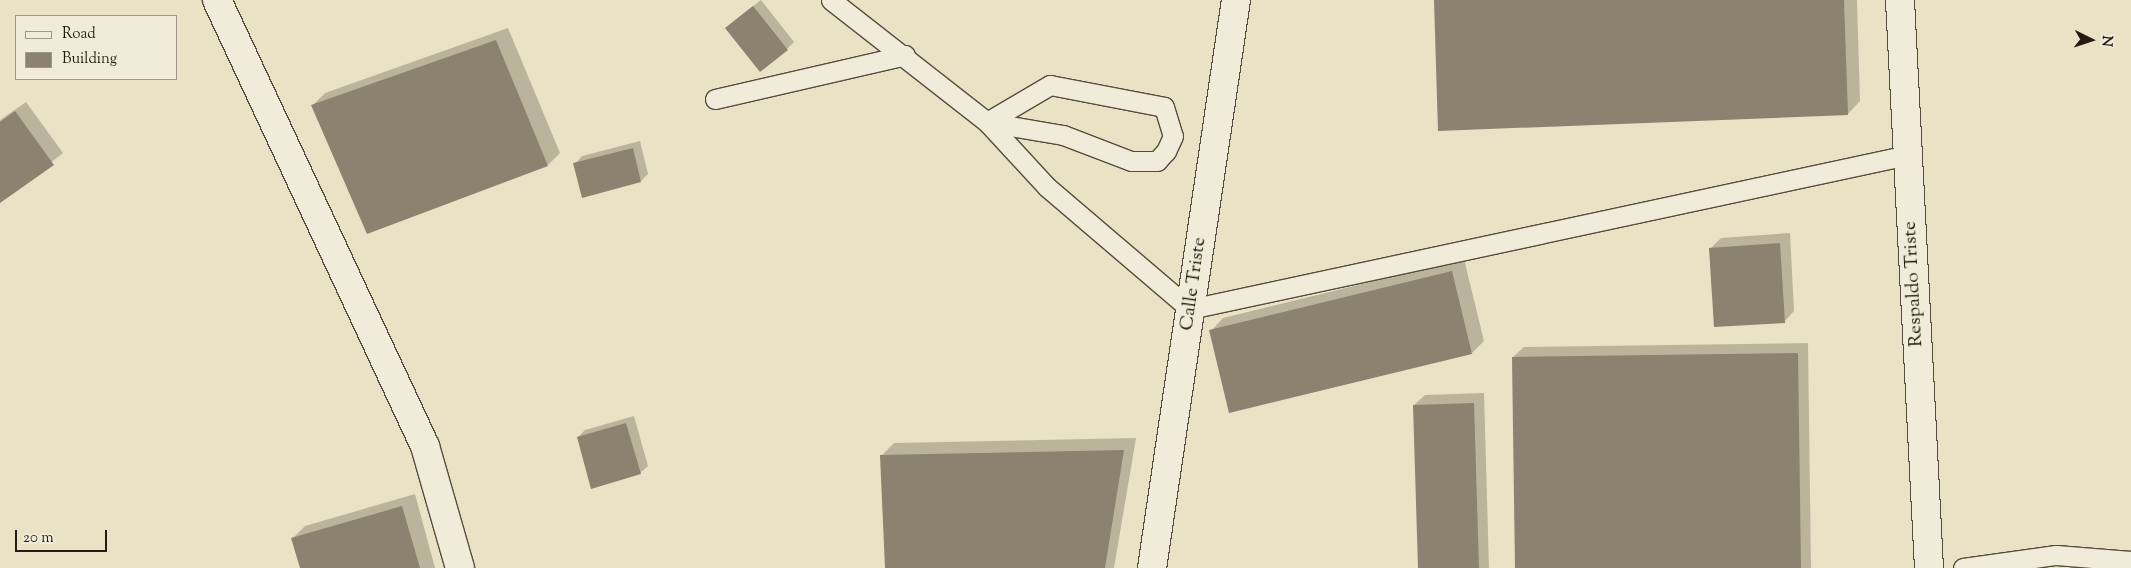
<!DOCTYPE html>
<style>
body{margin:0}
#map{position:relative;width:2131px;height:568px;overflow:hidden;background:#eae2c4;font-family:"Sorts Mill Goudy",serif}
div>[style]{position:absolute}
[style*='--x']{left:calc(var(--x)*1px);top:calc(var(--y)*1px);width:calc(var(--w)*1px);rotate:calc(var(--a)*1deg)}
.shadow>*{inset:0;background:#0003}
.building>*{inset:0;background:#8b826f}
.roads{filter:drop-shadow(1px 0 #564d3e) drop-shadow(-1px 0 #564d3e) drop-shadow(0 1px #564d3e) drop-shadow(0 -1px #564d3e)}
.lane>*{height:19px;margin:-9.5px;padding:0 9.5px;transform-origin:9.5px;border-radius:9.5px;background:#f1ecd9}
.street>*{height:28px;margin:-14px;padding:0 14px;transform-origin:14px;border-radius:14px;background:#f1ecd9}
span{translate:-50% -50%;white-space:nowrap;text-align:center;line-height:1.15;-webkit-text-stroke:5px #f1ecd9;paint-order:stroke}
.street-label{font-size:19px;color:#241b12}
.legend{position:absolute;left:15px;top:15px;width:162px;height:65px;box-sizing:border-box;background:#f1ecd9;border:1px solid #9f9889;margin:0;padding:6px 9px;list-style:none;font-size:15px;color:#241b12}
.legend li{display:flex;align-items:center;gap:10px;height:25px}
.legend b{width:25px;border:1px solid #9f9889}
.north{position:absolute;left:2066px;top:15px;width:50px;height:50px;-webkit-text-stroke:4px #f1ecd9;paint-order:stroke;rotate:94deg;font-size:14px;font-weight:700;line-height:20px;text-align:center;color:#241b12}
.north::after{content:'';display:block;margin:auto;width:18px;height:22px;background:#241b12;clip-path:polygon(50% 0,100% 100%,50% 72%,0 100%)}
.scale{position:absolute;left:15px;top:530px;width:92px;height:22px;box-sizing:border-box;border:2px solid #241b12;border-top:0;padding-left:6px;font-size:15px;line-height:18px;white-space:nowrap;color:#241b12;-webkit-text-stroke:4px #f1ecd9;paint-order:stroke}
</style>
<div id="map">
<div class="shadow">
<i style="clip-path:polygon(761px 0,794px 42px,787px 49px,734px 21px)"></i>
<i style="clip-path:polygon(1435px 0,1857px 0,1860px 101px,1848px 114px,1440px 129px)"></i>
<i style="clip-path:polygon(508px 28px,560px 153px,548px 165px,313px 105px,325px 93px)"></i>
<i style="clip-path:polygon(26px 102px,63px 153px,0 202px,0 120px)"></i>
<i style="clip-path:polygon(640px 141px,648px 174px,641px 181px,575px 164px,582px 156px)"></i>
<i style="clip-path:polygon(1790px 233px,1794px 311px,1784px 322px,1711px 248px,1721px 238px)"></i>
<i style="clip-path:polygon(1464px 259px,1484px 341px,1472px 353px,1211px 331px,1223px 318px)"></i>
<i style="clip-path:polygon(1808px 343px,1811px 568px,1516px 568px,1513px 357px,1524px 347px)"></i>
<i style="clip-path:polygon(1484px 393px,1489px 568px,1419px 568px,1414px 405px,1425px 395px)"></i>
<i style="clip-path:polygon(634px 416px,648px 466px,640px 473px,578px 437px,585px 430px)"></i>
<i style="clip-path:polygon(1136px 438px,1114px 568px,886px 568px,881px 456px,894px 443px)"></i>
<i style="clip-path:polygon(415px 494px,435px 568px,301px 568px,293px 538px,305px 526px)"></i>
</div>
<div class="building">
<i style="clip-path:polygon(1434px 0,1844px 0,1848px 115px,1438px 131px)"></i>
<i style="clip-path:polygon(753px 6px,788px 50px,760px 72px,725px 28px)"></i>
<i style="clip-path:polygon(496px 40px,548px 166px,367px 234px,311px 105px)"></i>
<i style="clip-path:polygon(15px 111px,54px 165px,0 203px,0 122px)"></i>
<i style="clip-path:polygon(633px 148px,641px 182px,582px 198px,573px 163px)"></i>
<i style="clip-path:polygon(1780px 243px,1785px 323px,1714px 327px,1709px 248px)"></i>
<i style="clip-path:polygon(1452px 271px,1472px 354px,1229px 413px,1209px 330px)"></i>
<i style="clip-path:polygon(1798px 353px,1801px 568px,1515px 568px,1512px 357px)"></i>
<i style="clip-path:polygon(1474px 403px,1479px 568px,1418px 568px,1413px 405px)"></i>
<i style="clip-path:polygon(626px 423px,641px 474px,591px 489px,577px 437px)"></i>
<i style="clip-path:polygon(1124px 450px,1105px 568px,885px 568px,880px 455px)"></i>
<i style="clip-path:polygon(402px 506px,420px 568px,300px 568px,291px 538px)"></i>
</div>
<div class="roads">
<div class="lane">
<i style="--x:831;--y:0;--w:198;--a:38"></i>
<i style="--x:987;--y:122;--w:88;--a:47.3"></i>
<i style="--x:1047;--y:187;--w:188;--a:40.5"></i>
<i style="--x:1190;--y:309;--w:734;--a:-12.11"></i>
<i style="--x:1050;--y:85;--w:116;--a:10.9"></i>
<i style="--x:1164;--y:107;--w:30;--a:73"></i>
<i style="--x:1173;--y:136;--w:17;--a:115"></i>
<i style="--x:1166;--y:151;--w:13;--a:132"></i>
<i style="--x:1157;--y:161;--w:26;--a:180"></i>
<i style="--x:1131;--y:161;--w:73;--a:-159.1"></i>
<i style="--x:1063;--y:135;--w:77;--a:-170.3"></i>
<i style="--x:987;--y:122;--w:73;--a:-30.4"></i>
<i style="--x:715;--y:99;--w:195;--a:-13"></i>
<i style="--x:1963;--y:568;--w:94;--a:-8"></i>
<i style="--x:2056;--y:555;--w:75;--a:4.6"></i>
</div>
<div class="street">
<i style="--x:217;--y:0;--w:492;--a:65"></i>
<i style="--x:425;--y:446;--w:127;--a:74"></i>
<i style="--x:1900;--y:0;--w:569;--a:87.08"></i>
<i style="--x:1152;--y:568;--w:574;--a:-81.59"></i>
</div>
</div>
<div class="street-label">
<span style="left:1194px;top:284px;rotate:-82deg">Calle Triste</span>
<span style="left:1914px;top:284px;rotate:-93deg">Respaldo Triste</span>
</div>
<ul class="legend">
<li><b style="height:6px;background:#f1ecd9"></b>Road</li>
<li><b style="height:14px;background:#8b826f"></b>Building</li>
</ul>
<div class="north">N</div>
<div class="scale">20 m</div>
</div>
